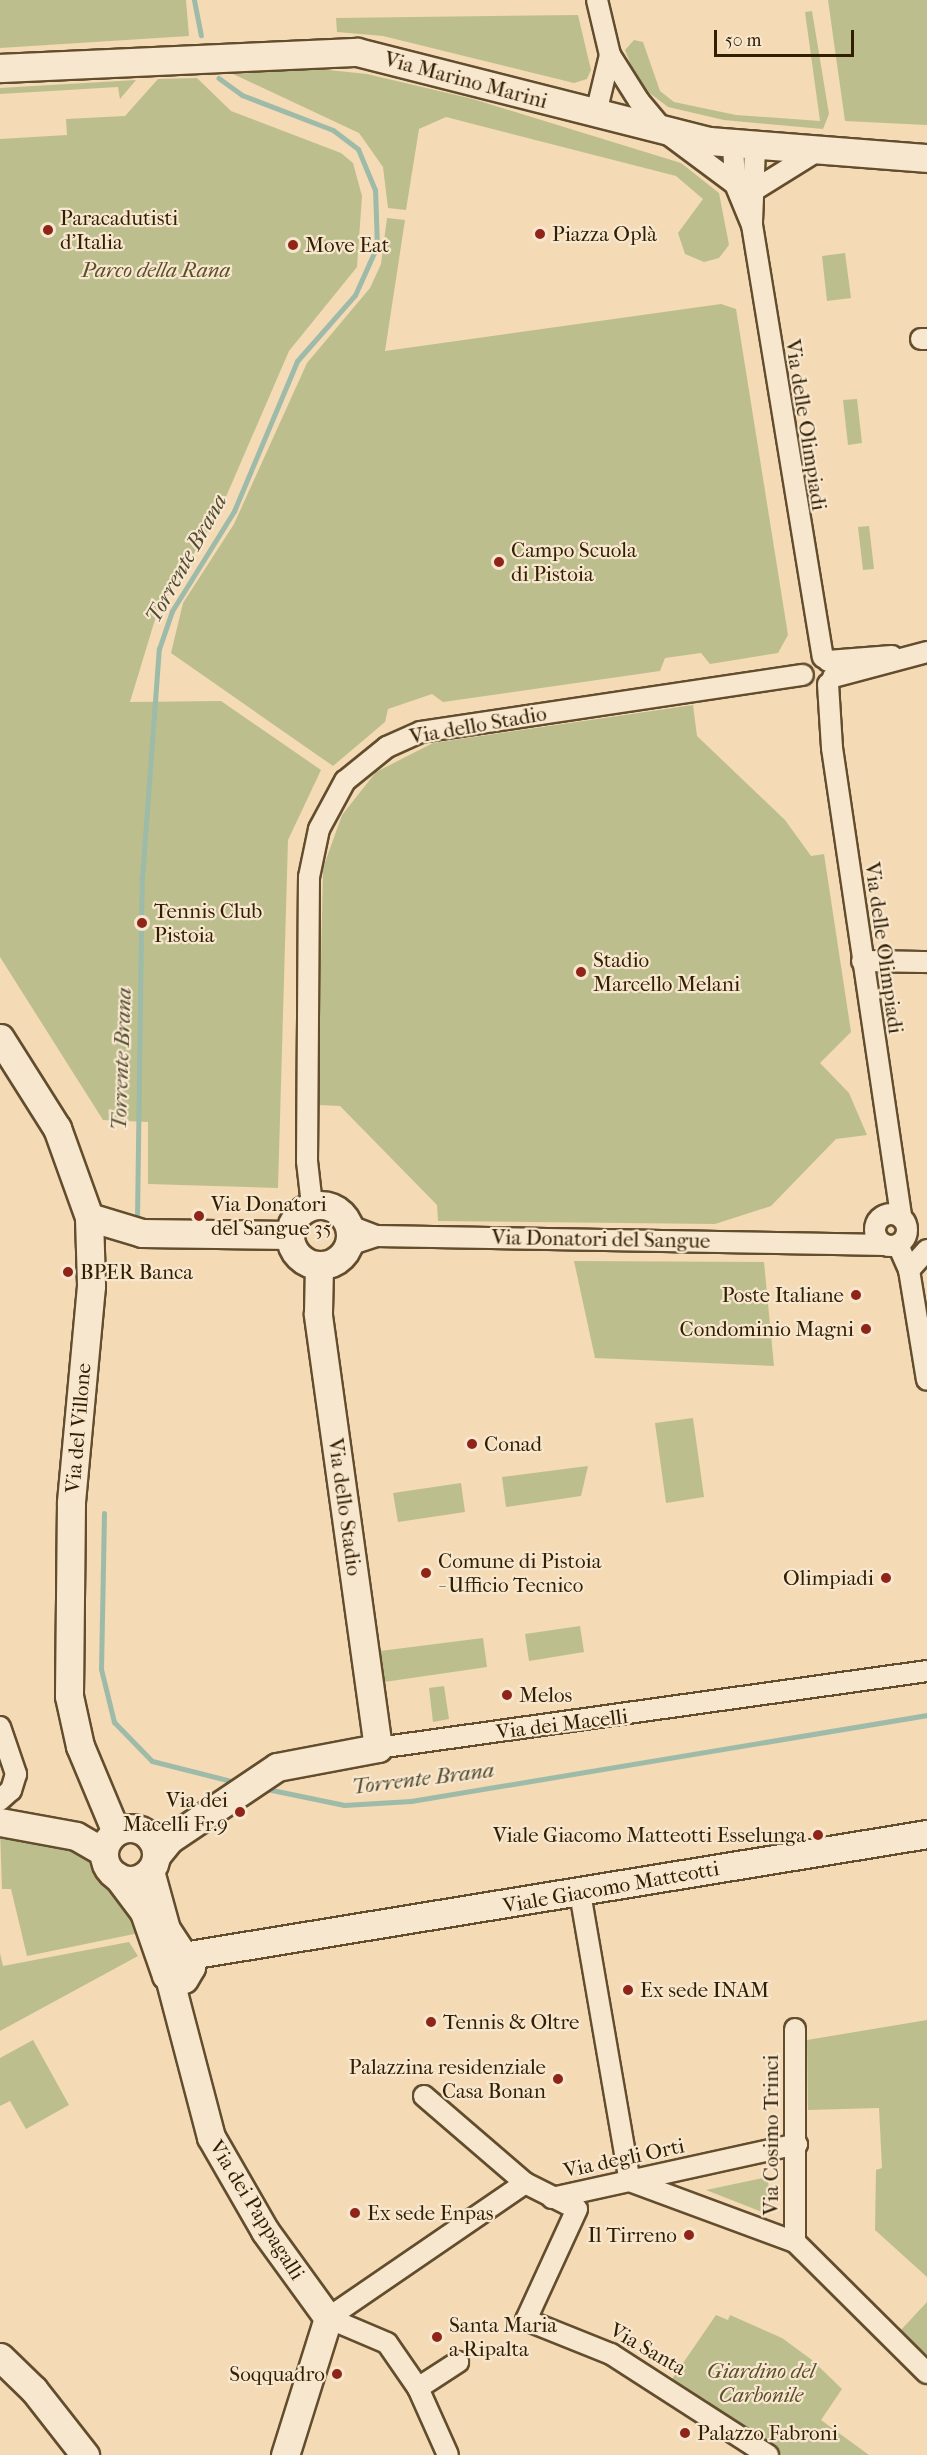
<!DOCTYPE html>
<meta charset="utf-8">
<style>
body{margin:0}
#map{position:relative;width:927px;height:2455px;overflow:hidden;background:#f4dab5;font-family:"IM FELL French Canon",serif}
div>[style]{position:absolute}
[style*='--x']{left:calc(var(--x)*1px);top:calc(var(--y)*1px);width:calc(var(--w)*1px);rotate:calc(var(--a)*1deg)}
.green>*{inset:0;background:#bcbf8d}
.stream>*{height:5px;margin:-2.5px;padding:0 2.5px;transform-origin:2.5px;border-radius:2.5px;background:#9dbba8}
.roads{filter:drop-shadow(2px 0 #624d2d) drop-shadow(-2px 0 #624d2d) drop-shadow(0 2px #624d2d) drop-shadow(0 -2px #624d2d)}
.street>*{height:20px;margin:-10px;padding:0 10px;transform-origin:10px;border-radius:10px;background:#f8e7cf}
.street>.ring{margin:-10px;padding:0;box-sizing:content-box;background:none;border:20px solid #f8e7cf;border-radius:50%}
.secondary>*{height:27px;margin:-13.5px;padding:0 13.5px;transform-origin:13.5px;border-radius:13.5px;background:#f8e7cf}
.secondary>.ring{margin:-13.5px;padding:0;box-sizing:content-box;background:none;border:27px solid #f8e7cf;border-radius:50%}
.dots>*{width:16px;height:16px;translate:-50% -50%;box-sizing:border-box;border:3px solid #f8e7cf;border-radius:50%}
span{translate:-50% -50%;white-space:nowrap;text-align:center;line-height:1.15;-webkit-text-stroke:4.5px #f8e7cf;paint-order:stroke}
.street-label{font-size:21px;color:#321e00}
.poi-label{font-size:21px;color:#321e00}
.left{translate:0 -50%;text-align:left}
.right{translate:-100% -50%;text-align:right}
.park-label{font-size:21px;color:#5b4e2a;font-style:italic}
.water-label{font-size:22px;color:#524d32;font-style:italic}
.scale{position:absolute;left:714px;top:30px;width:140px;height:27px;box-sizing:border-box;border:3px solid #321e00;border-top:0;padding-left:8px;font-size:18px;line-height:21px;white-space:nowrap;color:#321e00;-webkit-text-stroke:4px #f8e7cf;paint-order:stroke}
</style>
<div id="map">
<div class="green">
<i style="clip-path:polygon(0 0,186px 0,189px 36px,0 48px)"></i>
<i style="clip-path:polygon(828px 0,927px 0,927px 125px,845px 121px)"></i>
<i style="clip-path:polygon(812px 11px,829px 114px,823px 129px,724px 120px,668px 107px,639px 85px,625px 50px,634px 40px,643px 42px,660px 91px,674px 102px,736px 115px,820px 121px,805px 12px)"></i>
<i style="clip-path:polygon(578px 15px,591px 70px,587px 79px,574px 83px,383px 36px,337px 32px,336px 18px)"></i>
<i style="clip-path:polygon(319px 69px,367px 74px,473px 99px,681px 163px,719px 193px,729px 245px,719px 258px,704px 262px,685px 254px,678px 233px,703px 199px,676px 176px,446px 117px,419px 129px,406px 210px,388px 208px,383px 167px,359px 133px,233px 74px)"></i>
<i style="clip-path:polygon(197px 78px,231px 111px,341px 153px,353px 163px,362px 196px,357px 267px,289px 351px,219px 513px,157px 613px,130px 702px,221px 701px,321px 770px,288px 840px,278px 1188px,148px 1184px,148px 1122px,103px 1120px,0 957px,0 139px,67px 135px,66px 119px,125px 116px,158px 79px)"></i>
<i style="clip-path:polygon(136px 80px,120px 99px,118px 87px,0 94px,0 88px)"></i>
<i style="clip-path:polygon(387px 218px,405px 220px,385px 351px,721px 304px,736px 309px,788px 635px,778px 653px,710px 664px,701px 653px,665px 658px,660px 671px,443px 702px,432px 694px,388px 709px,385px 722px,333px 766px,171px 653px,183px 603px,234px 524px,307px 363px,370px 288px,381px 264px)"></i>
<i style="clip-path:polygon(845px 253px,851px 298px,827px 301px,822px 256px)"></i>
<i style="clip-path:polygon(857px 399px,862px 443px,848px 445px,843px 400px)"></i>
<i style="clip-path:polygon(869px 526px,874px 569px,863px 570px,858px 527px)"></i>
<i style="clip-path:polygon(693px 705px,697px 736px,785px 820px,811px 856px,824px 854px,851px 1032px,820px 1063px,849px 1093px,867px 1135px,836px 1139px,771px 1206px,715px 1224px,438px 1221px,437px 1205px,340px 1106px,318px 1105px,323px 868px,342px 815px,376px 772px,433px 743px)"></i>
<i style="clip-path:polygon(574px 1261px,764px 1262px,774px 1366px,595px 1358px)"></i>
<i style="clip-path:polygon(693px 1418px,704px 1497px,666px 1503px,655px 1423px)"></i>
<i style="clip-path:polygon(588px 1466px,581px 1496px,506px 1507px,502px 1477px)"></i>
<i style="clip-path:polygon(461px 1483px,465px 1512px,398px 1522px,393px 1493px)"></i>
<i style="clip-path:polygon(580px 1626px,584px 1652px,529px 1661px,525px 1634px)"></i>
<i style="clip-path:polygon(483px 1638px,487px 1667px,384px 1682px,380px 1651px)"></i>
<i style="clip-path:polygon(444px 1686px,449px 1719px,433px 1722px,429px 1688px)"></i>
<i style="clip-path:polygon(0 1829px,73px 1845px,120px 1873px,144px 1932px,27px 1956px,11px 1889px,2px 1889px)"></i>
<i style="clip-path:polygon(129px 1942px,138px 1956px,0 2031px,0 1953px,3px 1966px)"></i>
<i style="clip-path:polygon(927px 2020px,927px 2277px,875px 2230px,876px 2170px,882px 2168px,879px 2108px,808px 2110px,807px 2040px)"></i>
<i style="clip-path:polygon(33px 2040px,69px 2105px,26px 2129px,10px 2101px,0 2106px,0 2058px)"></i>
<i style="clip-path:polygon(768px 2177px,770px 2215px,706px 2190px)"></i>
<i style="clip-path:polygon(927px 2302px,927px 2355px,900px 2331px)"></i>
<i style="clip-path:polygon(716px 2315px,728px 2320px,730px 2315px,782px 2338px,812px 2360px,842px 2389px,821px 2420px,869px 2455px,782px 2455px,670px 2382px)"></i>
</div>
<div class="stream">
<i style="--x:194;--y:0;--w:36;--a:79"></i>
<i style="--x:137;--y:1218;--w:340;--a:-89.2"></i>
<i style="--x:142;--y:878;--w:230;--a:-85.8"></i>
<i style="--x:159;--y:649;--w:40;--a:-71.1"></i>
<i style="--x:172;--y:611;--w:118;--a:-58.2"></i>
<i style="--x:234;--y:511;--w:163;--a:-67.2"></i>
<i style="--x:297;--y:361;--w:88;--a:-48.7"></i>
<i style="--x:355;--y:295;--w:54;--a:-65.8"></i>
<i style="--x:377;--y:246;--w:56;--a:-92"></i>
<i style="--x:375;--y:190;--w:44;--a:-112.5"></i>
<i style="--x:358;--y:149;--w:31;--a:-143"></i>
<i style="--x:333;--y:130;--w:97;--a:-159"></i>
<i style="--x:242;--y:95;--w:29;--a:-144"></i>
<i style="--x:104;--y:1513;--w:156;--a:91.1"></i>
<i style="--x:101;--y:1669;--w:55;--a:76.2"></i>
<i style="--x:114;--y:1722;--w:54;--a:45.7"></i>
<i style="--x:152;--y:1761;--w:86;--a:14.2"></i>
<i style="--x:262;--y:1788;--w:84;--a:11.7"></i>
<i style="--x:344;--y:1805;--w:67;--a:-3.4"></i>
<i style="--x:411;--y:1801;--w:523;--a:-9.46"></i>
</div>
<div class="roads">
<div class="street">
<i style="--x:597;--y:0;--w:57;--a:76.7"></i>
<i style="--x:610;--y:55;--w:54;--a:57.8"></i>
<i style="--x:639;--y:101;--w:40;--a:50"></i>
<i style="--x:665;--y:132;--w:87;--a:36.6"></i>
<i style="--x:596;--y:113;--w:60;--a:-76.4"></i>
<i style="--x:733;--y:144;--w:40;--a:87.1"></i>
<i style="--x:735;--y:184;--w:44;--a:67.5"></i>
<i style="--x:752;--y:225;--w:438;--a:80.7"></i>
<i style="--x:756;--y:189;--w:72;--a:-31.9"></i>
<i style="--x:752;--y:222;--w:76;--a:-87.7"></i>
<i style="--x:921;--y:339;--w:6;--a:0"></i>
<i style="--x:828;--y:661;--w:64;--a:-4.5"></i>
<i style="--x:833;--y:677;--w:97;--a:-14.9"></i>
<i style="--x:828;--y:684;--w:64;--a:86.4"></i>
<i style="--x:832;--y:748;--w:475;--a:81.6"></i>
<i style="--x:862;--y:961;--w:65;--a:0.9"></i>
<i style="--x:312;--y:1205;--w:44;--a:-96.5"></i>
<i style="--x:307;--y:1161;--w:284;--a:-89.6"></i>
<i style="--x:309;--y:877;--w:49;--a:-78.2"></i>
<i style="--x:319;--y:829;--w:55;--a:-61.6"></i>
<i style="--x:345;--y:781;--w:54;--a:-39"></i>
<i style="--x:387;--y:747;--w:37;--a:-24"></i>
<i style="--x:421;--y:732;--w:386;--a:-8.5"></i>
<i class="ring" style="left:875px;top:1214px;width:12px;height:12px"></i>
<i style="--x:350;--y:1226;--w:28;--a:21"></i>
<i style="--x:349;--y:1245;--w:28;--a:-18"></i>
<i style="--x:376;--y:1236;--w:509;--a:1.01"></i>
<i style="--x:898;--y:1245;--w:27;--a:66"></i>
<i style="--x:909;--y:1270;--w:111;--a:80.7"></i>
<i style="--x:909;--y:1270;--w:27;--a:-48"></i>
<i style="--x:0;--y:1727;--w:50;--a:71.2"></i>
<i style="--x:16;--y:1774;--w:17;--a:107"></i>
<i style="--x:11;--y:1790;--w:15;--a:138"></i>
<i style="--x:378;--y:1748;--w:554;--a:-7.98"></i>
<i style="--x:580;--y:1893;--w:292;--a:80.2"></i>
<i style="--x:795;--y:2029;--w:213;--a:90"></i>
<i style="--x:795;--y:2242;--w:186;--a:44.8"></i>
<i style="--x:424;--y:2096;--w:133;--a:40.7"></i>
<i style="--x:525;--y:2183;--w:58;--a:26.6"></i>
<i style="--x:577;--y:2209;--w:122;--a:114.7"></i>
<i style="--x:526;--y:2320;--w:92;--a:21.8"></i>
<i style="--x:611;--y:2354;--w:187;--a:32.8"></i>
<i style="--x:630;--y:2181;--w:176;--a:20.3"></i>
<i style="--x:552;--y:2198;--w:251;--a:-12.4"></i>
<i style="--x:328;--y:2318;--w:239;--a:-34.4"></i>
<i style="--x:328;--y:2318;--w:64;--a:23"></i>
<i style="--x:387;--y:2343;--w:55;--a:55.4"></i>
<i style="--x:418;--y:2388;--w:73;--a:65.9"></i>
<i style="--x:418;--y:2388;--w:48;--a:-33"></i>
</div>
<div class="secondary">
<i style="--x:0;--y:68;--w:357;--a:-2.6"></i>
<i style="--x:357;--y:52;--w:364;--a:14.2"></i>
<i style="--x:710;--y:141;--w:218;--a:4.5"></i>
<i style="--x:0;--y:1038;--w:107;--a:57.7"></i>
<i style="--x:57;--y:1128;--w:95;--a:70.2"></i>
<i style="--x:89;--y:1217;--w:69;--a:88.3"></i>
<i style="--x:91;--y:1286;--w:218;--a:95.3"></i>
<i style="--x:71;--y:1503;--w:193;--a:90.6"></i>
<i style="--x:69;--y:1696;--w:51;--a:77.6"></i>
<i style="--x:80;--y:1746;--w:93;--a:67.3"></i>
<i class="ring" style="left:290px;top:1205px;width:33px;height:33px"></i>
<i style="--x:89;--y:1217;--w:55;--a:16.8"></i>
<i style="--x:142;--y:1233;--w:148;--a:0.8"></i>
<i style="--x:0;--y:1822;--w:77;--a:10.4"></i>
<i style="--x:76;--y:1836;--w:32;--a:30"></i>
<i class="ring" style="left:104px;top:1828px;width:25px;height:25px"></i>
<i style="--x:156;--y:1856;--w:22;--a:-51"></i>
<i style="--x:170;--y:1839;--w:129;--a:-33.9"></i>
<i style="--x:277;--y:1767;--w:103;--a:-10.7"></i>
<i style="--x:378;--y:1748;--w:439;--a:-97.9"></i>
<i style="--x:318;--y:1313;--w:48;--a:-88.8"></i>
<i style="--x:117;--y:1876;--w:45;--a:53.1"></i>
<i style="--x:144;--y:1912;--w:67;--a:70.8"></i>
<i style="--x:166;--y:1975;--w:18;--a:13"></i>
<i style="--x:184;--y:1979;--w:14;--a:-60"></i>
<i style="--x:191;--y:1967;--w:45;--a:-123.3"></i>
<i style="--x:166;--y:1929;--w:60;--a:-105.4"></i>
<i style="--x:183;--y:1956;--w:754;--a:-9.31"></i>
<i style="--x:169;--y:1977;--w:165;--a:75.3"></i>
<i style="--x:211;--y:2137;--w:108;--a:60.1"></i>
<i style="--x:265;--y:2231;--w:107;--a:54.1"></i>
<i style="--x:328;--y:2318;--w:144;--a:107.4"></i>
<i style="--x:0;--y:2357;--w:47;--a:44.1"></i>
<i style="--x:34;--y:2390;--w:83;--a:51.9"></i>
</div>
</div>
<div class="dots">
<i style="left:48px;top:230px;background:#8f2418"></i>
<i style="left:540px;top:234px;background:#8f2418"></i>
<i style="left:293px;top:245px;background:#8f2418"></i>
<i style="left:499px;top:562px;background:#8f2418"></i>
<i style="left:142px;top:923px;background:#8f2418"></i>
<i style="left:581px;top:972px;background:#8f2418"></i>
<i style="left:199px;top:1216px;background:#8f2418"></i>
<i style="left:68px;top:1272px;background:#8f2418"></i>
<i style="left:856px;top:1295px;background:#8f2418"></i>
<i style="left:866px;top:1329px;background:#8f2418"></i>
<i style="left:472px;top:1444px;background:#8f2418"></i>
<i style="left:426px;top:1573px;background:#8f2418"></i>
<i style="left:886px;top:1578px;background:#8f2418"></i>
<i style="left:507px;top:1695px;background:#8f2418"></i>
<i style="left:240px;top:1812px;background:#8f2418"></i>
<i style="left:818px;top:1835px;background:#8f2418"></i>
<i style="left:628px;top:1990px;background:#8f2418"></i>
<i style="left:431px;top:2022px;background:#8f2418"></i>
<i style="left:558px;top:2079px;background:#8f2418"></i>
<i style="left:355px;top:2213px;background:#8f2418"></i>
<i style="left:689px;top:2235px;background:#8f2418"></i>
<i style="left:437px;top:2337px;background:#8f2418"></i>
<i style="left:337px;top:2374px;background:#8f2418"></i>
<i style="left:685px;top:2433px;background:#8f2418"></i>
</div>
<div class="street-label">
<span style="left:466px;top:80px;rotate:15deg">Via Marino Marini</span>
<span style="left:806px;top:425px;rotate:81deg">Via delle Olimpiadi</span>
<span style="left:478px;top:725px;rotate:-10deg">Via dello Stadio</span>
<span style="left:884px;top:948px;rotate:82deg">Via delle Olimpiadi</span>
<span style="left:601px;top:1239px;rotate:1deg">Via Donatori del Sangue</span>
<span style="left:78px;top:1428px;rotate:-85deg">Via del Villone</span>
<span style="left:345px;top:1507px;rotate:82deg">Via dello Stadio</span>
<span style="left:562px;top:1724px;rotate:-7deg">Via dei Macelli</span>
<span style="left:611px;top:1887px;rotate:-10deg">Viale Giacomo Matteotti</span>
<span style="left:771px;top:2135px;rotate:-90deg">Via Cosimo Trinci</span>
<span style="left:624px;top:2158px;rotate:-12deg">Via degli Orti</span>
<span style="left:257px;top:2210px;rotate:58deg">Via dei Pappagalli</span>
<span style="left:648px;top:2349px;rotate:30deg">Via Santa</span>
</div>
<div class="poi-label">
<span class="left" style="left:60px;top:230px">Paracadutisti<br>d'Italia</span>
<span class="left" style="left:552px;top:234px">Piazza Oplà</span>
<span class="left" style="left:305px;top:245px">Move Eat</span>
<span class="left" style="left:511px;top:562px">Campo Scuola<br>di Pistoia</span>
<span class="left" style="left:154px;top:923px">Tennis Club<br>Pistoia</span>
<span class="left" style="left:593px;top:972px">Stadio<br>Marcello Melani</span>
<span class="left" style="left:211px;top:1216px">Via Donatori<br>del Sangue 35</span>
<span class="left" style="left:80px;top:1272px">BPER Banca</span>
<span class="right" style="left:844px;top:1295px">Poste Italiane</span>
<span class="right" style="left:854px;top:1329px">Condominio Magni</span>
<span class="left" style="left:484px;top:1444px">Conad</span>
<span class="left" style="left:438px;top:1573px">Comune di Pistoia<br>- Ufficio Tecnico</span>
<span class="right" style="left:874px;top:1578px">Olimpiadi</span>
<span class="left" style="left:519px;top:1695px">Melos</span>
<span class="right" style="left:228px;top:1812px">Via dei<br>Macelli Fr.9</span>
<span class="right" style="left:806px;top:1835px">Viale Giacomo Matteotti Esselunga</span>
<span class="left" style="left:640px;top:1990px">Ex sede INAM</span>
<span class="left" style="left:443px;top:2022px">Tennis &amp; Oltre</span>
<span class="right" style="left:546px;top:2079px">Palazzina residenziale<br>Casa Bonan</span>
<span class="left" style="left:367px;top:2213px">Ex sede Enpas</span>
<span class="right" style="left:677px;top:2235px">Il Tirreno</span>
<span class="left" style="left:449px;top:2337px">Santa Maria<br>a Ripalta</span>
<span class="right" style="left:325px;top:2374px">Soqquadro</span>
<span class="left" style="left:697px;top:2433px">Palazzo Fabroni</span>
</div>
<div class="park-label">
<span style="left:156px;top:270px">Parco della Rana</span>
<span style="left:761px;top:2383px">Giardino del<br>Carbonile</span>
</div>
<div class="water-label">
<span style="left:187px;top:559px;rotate:-61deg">Torrente Brana</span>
<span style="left:122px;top:1059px;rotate:-88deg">Torrente Brana</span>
<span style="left:423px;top:1779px;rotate:-7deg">Torrente Brana</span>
</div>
<div class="scale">50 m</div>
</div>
